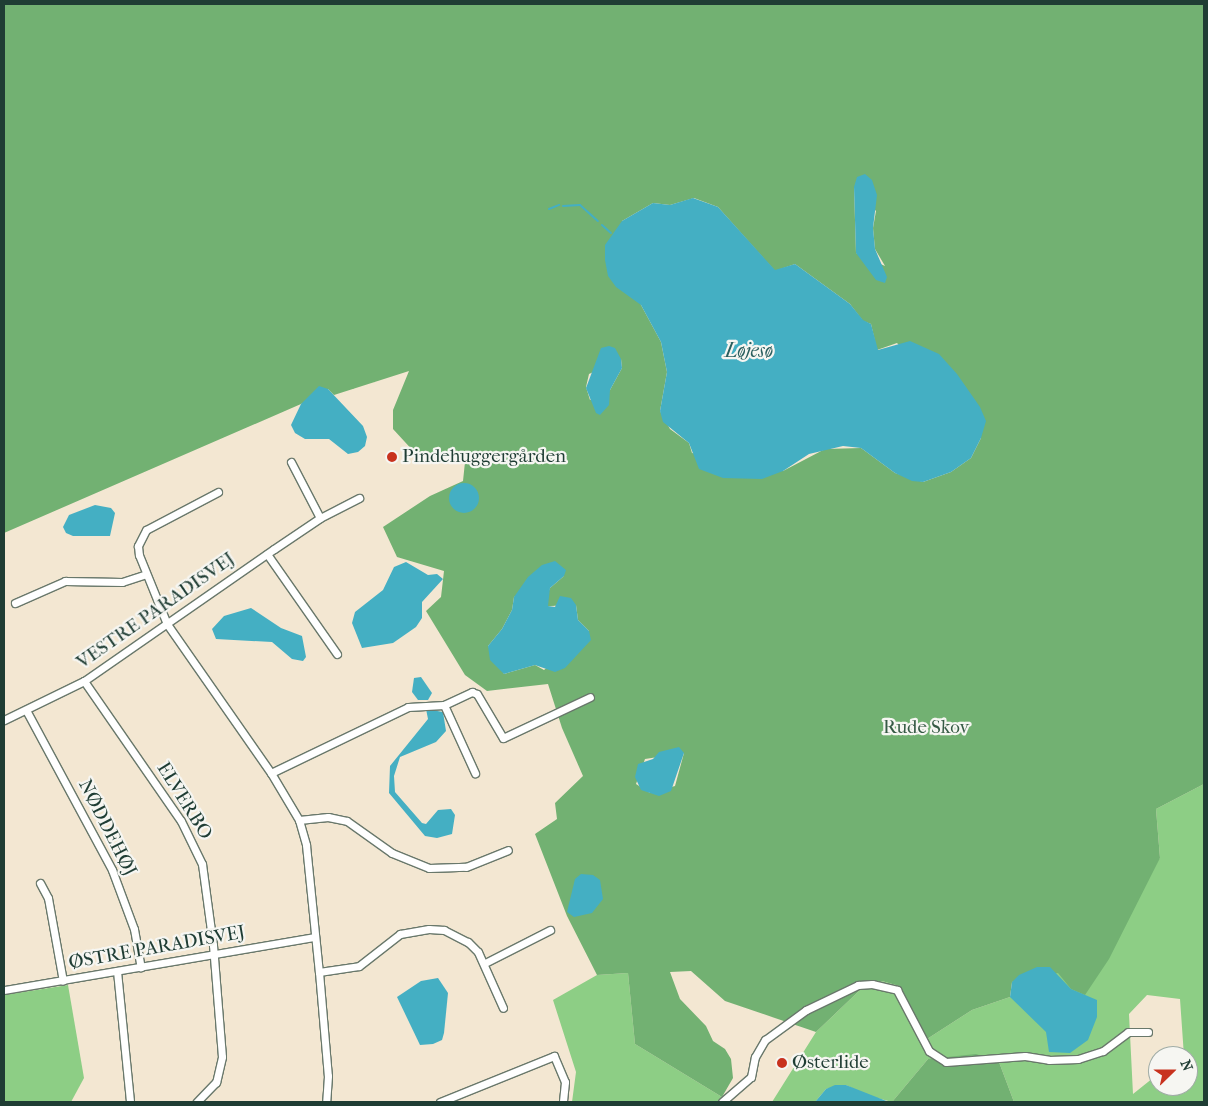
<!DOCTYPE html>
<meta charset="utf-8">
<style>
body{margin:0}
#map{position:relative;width:1208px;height:1106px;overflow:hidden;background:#f3e7d2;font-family:"IM FELL French Canon",serif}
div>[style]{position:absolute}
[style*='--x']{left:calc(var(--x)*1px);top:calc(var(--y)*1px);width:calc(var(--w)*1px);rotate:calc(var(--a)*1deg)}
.green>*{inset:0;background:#8dce85}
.forest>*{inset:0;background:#72b172}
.water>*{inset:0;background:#44afc3}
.round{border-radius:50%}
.stream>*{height:2px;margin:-1px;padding:0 1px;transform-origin:1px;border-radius:1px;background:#44afc3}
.roads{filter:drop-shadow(1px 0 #69786b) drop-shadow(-1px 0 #69786b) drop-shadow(0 1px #69786b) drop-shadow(0 -1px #69786b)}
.minor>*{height:7px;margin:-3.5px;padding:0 3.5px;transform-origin:3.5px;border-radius:3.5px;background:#fff}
.dots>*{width:14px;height:14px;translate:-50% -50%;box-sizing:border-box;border:2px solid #f6f6f2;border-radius:50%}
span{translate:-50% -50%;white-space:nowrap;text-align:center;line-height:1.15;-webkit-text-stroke:4.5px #f6f6f2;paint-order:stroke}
.poi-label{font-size:19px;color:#1f3d34}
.left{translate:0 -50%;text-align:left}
.street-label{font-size:19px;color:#1f3d34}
.park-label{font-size:19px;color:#355a44}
.water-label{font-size:20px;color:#2a5f5f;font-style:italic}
.frame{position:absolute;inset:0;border:5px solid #1f3d34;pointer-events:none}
.north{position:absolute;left:1148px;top:1046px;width:50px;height:50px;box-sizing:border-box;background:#f6f6f2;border:1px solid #a0aca6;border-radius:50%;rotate:68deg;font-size:14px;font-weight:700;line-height:20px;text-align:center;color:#1f3d34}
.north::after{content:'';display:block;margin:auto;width:18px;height:22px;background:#c8321e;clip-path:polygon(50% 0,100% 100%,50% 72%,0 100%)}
</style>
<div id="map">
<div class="green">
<i style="clip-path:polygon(evenodd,1204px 784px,1204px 1102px,1014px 1102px,999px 1062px,928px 1059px,892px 1102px,866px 1095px,846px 1085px,826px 1089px,815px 1102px,772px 1102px,816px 1032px,860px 990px,882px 981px,899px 986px,927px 1039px,972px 1010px,1010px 997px,1160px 858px,1156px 809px,1204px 784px,1147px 995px,1180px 999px,1184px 1056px,1188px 1056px,1188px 1086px,1158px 1086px,1158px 1074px,1133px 1094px,1129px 1014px,1147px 995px)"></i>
<i style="clip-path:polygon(628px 973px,635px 1044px,722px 1097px,719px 1102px,572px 1102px,576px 1072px,553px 1000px,597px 975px)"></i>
<i style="clip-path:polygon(68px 985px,84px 1078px,71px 1102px,5px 1102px,4px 995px)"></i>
</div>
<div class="forest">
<i style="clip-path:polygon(evenodd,4px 4px,1204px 4px,1204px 784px,1156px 809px,1160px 858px,1109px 959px,1085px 995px,1071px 989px,1058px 973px,1012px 982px,1010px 997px,972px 1010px,927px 1039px,899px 986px,882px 981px,860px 990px,816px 1032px,725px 1001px,691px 971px,670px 972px,680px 999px,706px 1026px,713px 1041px,725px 1049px,731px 1059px,733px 1078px,722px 1097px,635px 1044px,628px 973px,597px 975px,567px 916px,535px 834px,557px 819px,555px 803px,583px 776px,562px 728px,548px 684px,487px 691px,465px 675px,426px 611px,441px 597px,444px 571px,397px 557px,383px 527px,430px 496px,463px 481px,465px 462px,436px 453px,416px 454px,393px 429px,393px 410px,409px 371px,334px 395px,328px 389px,301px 404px,4px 533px,4px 4px,854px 187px,876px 211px,873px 228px,875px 249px,885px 266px,856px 253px,854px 187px,4px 4px,694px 198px,718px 207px,775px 271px,795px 264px,850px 304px,863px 321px,871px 324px,877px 350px,897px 343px,981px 438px,971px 458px,951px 472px,923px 482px,895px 473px,861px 448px,825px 449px,783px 471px,692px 453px,689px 443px,670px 429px,660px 411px,667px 372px,661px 342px,641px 305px,622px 221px,653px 203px,670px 205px,694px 198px,4px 4px,621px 359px,622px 368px,610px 390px,590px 400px,586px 387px,589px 374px,621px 359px,4px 4px,564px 576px,550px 588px,546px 598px,548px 606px,576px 605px,578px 620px,589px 631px,544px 670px,535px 665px,504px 674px,488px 646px,502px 629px,512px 610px,514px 597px,564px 576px,4px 4px,684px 753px,675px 786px,650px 793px,636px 784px,645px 759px,684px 753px)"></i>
<i style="clip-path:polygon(976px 1054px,999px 1062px,1014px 1102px,892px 1102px,928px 1059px)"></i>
</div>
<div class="water">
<i style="clip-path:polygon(865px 174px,872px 180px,877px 195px,873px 228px,875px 249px,887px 277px,885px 283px,876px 280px,856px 253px,854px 187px,857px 177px)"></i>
<i style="clip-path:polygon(693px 198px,718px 207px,775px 270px,795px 264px,850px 304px,863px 320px,871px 324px,878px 350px,910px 341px,939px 354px,957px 374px,980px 407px,986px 421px,981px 438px,971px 458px,951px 472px,923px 482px,912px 481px,895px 473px,861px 448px,843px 446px,809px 454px,783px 471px,762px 479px,723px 478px,699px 469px,689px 443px,663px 422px,660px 411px,667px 372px,661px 342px,641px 305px,616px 287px,608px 276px,605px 260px,605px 245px,622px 221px,653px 203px,670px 205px)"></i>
<i style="clip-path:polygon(609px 346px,615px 348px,621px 359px,622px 368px,610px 390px,609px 405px,600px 415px,596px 413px,586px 388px,601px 348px)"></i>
<i style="clip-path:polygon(319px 386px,328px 389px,363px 426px,367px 437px,365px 446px,358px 452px,348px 454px,329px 439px,305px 439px,295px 433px,291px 425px,301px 404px)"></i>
<i class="round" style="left:449px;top:483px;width:30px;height:30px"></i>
<i style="clip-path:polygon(95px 505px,111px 508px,115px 513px,110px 536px,73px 536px,66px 533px,63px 527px,69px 515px)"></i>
<i style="clip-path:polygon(555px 561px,566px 570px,564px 576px,550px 588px,548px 606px,555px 607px,560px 596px,571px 598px,576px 605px,578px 620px,589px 631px,591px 640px,565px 668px,555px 672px,535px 665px,504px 674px,490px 660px,488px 646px,502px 629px,512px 610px,514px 597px,528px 577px,542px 565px)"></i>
<i style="clip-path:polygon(406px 562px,428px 575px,437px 574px,443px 579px,422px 602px,422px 618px,416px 627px,393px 643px,362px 648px,352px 623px,355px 612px,383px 590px,394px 567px)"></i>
<i style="clip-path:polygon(251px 608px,281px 628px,302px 636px,306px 657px,303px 661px,292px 659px,272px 642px,216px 639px,212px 629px,224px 616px)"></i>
<i style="clip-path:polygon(421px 677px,432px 693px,428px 700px,418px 700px,412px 692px,414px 678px)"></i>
<i style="clip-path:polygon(426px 709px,443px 712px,446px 731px,436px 742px,400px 757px,394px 776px,395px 792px,422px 823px,426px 824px,438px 810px,451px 809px,455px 815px,452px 834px,437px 838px,425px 836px,389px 793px,390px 766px,428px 719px)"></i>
<i style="clip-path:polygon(679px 747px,684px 753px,671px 791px,659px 796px,641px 790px,635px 777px,638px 764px,653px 759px,659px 752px)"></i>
<i style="clip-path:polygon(581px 874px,593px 875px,600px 880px,603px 899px,592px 913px,574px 917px,567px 912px,575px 879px)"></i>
<i style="clip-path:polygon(1037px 967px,1050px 967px,1071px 989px,1097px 1000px,1097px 1017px,1088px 1040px,1070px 1053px,1049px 1052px,1046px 1032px,1010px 997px,1012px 982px,1019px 975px)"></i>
<i style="clip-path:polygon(438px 978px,448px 993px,444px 1033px,442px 1040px,433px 1044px,420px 1045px,397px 997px,421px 981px)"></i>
<i style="clip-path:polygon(835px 1085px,846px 1085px,889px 1102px,815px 1102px,826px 1089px)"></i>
</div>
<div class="stream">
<i style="--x:563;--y:206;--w:17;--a:-3"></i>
<i style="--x:580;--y:205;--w:24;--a:42"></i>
<i style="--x:549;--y:209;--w:11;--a:-22"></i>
<i style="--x:602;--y:225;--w:12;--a:42"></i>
</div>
<div class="roads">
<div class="minor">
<i style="--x:291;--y:462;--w:63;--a:62.6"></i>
<i style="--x:218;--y:492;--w:81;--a:152.2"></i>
<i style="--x:146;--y:530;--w:18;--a:117"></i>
<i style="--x:138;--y:546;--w:9;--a:84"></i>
<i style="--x:139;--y:555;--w:74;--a:67.9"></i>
<i style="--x:167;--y:624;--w:182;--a:55.1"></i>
<i style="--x:271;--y:773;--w:55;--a:59.2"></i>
<i style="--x:299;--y:820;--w:26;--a:74"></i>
<i style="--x:306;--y:845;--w:128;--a:84.2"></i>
<i style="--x:319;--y:972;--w:104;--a:85.1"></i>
<i style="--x:328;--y:1076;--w:26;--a:94"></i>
<i style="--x:267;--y:554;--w:122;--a:55"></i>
<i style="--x:15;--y:603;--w:55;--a:-23.7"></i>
<i style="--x:65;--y:581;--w:57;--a:1"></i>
<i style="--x:122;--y:582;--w:25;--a:-18"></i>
<i style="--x:84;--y:681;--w:170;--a:55.3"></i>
<i style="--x:181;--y:821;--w:48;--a:64"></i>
<i style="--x:202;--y:864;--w:82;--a:82.3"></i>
<i style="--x:213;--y:945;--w:112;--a:85.4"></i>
<i style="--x:222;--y:1057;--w:26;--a:103"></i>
<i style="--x:216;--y:1082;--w:28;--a:134"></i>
<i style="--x:444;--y:705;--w:75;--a:65.5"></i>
<i style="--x:26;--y:710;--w:182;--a:61.7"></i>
<i style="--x:112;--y:870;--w:63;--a:69.6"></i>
<i style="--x:134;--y:929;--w:39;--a:80"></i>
<i style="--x:4;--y:720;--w:89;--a:-26"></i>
<i style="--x:84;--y:681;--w:231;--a:-34.8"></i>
<i style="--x:274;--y:549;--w:55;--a:-34"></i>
<i style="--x:320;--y:518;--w:44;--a:-27.1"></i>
<i style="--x:271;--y:773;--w:152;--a:-25.7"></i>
<i style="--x:408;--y:707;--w:36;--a:-3"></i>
<i style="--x:444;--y:705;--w:31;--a:-25"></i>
<i style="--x:472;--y:692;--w:5;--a:22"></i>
<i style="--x:477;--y:694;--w:51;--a:59.4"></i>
<i style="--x:503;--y:738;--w:96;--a:-25.2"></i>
<i style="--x:299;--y:820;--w:29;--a:-6"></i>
<i style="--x:328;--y:817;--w:19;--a:12"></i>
<i style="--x:347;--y:821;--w:55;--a:35.4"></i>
<i style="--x:392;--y:853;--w:40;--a:22"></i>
<i style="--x:429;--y:868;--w:37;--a:-2"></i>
<i style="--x:466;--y:867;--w:45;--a:-22"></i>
<i style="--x:40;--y:883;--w:17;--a:62"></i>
<i style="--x:48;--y:898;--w:84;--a:79.8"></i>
<i style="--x:485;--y:963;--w:73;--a:-26.9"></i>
<i style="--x:117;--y:971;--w:132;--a:84.3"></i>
<i style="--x:319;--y:972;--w:40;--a:-8.5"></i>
<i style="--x:359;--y:966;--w:52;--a:-38"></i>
<i style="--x:400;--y:934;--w:29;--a:-10"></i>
<i style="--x:429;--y:929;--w:15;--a:4"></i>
<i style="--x:444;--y:930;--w:27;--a:27"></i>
<i style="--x:468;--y:942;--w:14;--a:45"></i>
<i style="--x:478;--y:952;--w:61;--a:65.9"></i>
<i style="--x:4;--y:990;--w:315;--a:-9.7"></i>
<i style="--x:440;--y:1102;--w:123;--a:-22"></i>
<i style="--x:554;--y:1056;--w:28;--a:67"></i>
<i style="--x:565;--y:1082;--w:20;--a:96"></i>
<i style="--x:722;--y:1102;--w:38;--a:-41"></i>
<i style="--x:751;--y:1077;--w:20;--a:-79"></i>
<i style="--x:755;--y:1057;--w:20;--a:-60"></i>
<i style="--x:765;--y:1040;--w:51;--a:-36.2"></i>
<i style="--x:806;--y:1010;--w:58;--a:-25.7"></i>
<i style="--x:858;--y:985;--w:14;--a:-4"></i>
<i style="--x:872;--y:984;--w:26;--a:13"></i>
<i style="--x:897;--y:990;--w:69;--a:62.3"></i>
<i style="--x:929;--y:1051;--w:20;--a:33"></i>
<i style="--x:946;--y:1062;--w:79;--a:-4.3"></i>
<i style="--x:1025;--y:1056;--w:24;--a:9"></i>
<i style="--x:1049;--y:1060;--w:29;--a:-2"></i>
<i style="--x:1078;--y:1059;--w:26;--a:-18"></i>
<i style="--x:1103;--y:1051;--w:31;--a:-37"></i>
<i style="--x:1128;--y:1032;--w:20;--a:0"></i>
</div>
</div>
<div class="dots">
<i style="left:392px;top:457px;background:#c8321e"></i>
<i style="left:782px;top:1063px;background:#c8321e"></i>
</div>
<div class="poi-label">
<span class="left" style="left:402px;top:457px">Pindehuggergården</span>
<span class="left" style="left:792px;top:1063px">Østerlide</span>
</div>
<div class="street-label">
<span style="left:156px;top:611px;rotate:-35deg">VESTRE PARADISVEJ</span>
<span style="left:184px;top:801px;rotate:58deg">ELVERBO</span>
<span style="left:107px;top:828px;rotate:63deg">NØDDEHØJ</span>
<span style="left:157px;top:948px;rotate:-10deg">ØSTRE PARADISVEJ</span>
</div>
<div class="park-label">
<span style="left:926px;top:728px">Rude Skov</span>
</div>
<div class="water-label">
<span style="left:749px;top:350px">Løjesø</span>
</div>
<div class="frame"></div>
<div class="north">N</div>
</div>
